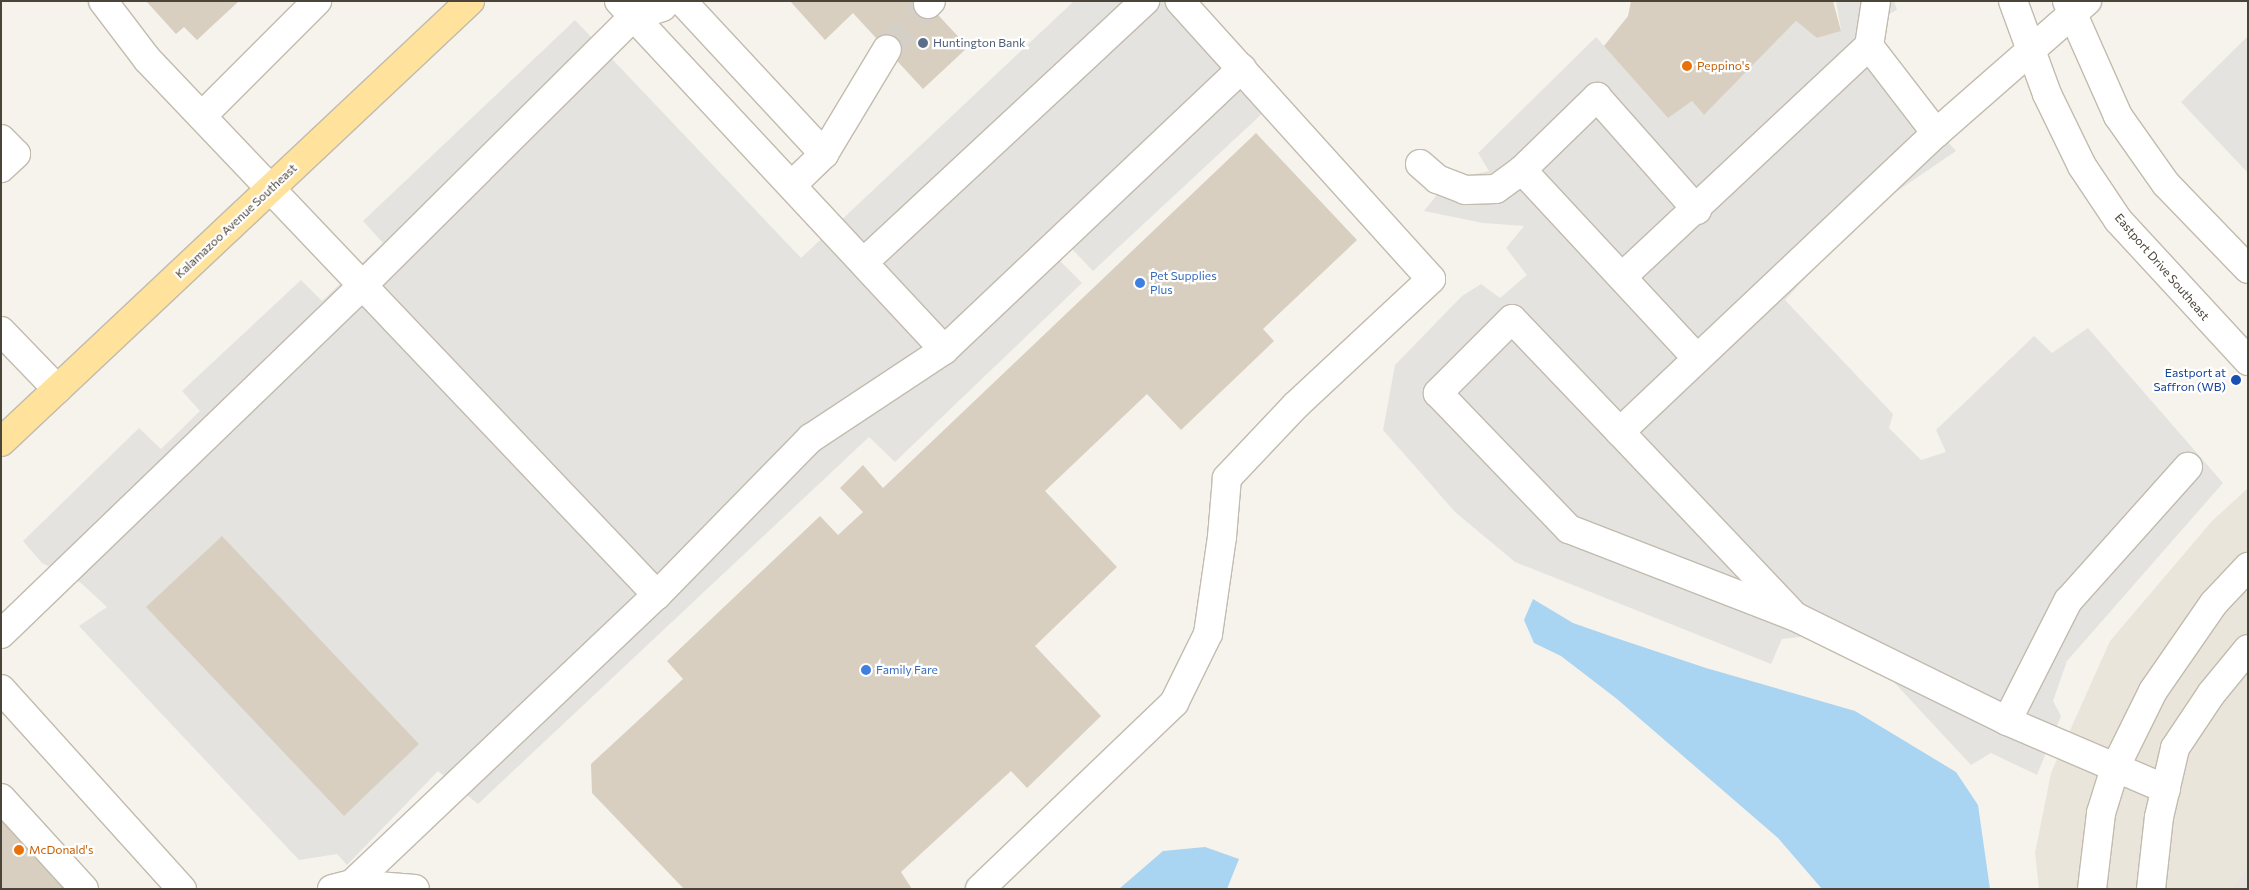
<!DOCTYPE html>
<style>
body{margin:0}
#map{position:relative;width:2249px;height:890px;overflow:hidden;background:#f6f3ec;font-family:Commissioner,sans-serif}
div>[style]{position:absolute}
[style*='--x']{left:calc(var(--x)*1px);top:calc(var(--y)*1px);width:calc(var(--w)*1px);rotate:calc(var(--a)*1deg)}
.residential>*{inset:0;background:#eae5da}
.parking>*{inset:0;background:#e5e3e0}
.water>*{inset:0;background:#a9d4f2}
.building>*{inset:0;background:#d8cfc1}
.minor-tunnel>*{height:28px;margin-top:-14px;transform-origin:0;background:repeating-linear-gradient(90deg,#d4d0c8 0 28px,transparent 0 42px)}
.roads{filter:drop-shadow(1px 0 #c2bbae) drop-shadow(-1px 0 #c2bbae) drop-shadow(0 1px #c2bbae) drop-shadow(0 -1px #c2bbae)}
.minor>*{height:28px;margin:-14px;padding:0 14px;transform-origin:14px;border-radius:14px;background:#fff}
.major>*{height:28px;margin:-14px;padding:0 14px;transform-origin:14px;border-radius:14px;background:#ffe39c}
.dots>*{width:14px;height:14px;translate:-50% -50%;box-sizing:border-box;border:2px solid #fff;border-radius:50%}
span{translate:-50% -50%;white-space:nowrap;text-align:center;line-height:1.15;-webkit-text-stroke:4.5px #fff;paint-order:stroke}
.service-label{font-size:12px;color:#4e5e75}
.left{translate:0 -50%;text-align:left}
.food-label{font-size:12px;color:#c56008}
.street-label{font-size:12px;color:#4b4439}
.shop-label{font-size:12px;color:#366cbe}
.transit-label{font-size:12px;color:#164399}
.right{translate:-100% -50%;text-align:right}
.frame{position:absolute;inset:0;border:2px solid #4b4439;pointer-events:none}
</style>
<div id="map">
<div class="residential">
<i style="clip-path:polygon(2248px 488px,2248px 889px,2039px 889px,2035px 853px,2051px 773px,2110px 641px,2212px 521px)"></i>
</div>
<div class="parking">
<i style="clip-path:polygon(1074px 1px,1191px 1px,1279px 98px,1093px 271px,1072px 249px,1060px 261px,1082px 283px,895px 462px,869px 437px,478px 804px,438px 771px,347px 865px,337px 854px,299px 860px,79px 626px,107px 607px,81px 583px,42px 563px,23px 541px,139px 428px,161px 449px,200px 411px,182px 391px,301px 280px,322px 301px,383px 243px,363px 221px,575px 20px,801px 258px)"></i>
<i style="clip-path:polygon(1836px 1px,1894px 1px,1897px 10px,1873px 22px,1901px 89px,1956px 151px,1865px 213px,1785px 300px,1893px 414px,1889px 428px,1921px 460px,1946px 452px,1936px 430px,2034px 336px,2052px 353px,2088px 328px,2223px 483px,2067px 661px,2053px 701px,2061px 716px,2037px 775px,1991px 753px,1971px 765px,1837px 621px,1800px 637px,1782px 639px,1771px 664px,1515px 562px,1455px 512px,1383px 430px,1395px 365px,1462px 296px,1481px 284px,1500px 298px,1527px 275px,1506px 248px,1524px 226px,1483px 223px,1424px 211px,1449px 180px,1489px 171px,1478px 153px,1596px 37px,1668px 117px,1692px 101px,1704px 115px,1796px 21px,1818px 38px,1841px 30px)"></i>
<i style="clip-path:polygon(2248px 36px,2248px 173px,2181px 102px)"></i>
<i style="clip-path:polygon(2248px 867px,2248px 889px,2233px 889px)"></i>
</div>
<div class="water">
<i style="clip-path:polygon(1533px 599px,1573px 623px,1616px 638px,1706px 668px,1855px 711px,1956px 772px,1978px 805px,1990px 889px,1822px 889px,1778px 838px,1617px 699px,1561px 656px,1534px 643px,1524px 620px)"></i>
<i style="clip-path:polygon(1205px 847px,1239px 859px,1227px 889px,1119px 889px,1163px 851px)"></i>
</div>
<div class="building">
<i style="clip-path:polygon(146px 1px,239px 1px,197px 40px,184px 27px,176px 34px)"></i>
<i style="clip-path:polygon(790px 1px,925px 1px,968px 47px,923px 89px,853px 13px,825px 40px)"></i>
<i style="clip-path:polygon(1631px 1px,1833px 1px,1841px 31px,1817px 38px,1796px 21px,1704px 115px,1692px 101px,1668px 118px,1604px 46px,1628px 16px)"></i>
<i style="clip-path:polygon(1256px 133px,1357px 240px,1263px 329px,1274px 341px,1181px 430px,1147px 394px,1045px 491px,1117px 567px,1035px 646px,1101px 716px,1027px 788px,1011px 771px,901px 872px,912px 889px,684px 889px,592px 793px,591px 764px,683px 679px,667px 661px,820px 516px,838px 535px,863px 512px,840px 488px,863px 465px,883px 488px)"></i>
<i style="clip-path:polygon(222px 536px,419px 744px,344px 816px,146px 607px)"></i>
<i style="clip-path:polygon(1px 811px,72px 889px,1px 889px)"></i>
</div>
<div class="minor-tunnel">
<i style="--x:887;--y:49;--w:61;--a:-47.7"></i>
</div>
<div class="roads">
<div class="minor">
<i style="--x:103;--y:1;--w:73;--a:52.8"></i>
<i style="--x:147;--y:59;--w:740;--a:46.42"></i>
<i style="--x:619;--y:1;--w:477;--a:47"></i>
<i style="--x:682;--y:1;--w:209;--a:47.1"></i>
<i style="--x:1876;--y:1;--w:46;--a:98.8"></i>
<i style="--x:1869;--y:46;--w:110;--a:52.4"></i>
<i style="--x:2013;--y:1;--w:99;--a:69.9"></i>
<i style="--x:2047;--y:94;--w:80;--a:64.1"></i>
<i style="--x:2082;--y:166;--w:65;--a:56.3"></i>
<i style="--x:2118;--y:220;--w:192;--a:47.3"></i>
<i style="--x:2067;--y:1;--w:126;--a:66.1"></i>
<i style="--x:2118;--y:116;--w:83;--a:54.8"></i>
<i style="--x:2166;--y:184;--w:118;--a:46"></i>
<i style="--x:2087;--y:1;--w:201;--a:138.8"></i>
<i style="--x:1936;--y:133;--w:435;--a:136.6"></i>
<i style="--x:1620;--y:432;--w:156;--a:-133.7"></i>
<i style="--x:1512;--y:319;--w:105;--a:135"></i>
<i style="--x:1438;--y:393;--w:189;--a:46.1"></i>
<i style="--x:1569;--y:529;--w:243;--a:21.2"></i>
<i style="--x:1796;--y:617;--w:235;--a:26.2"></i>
<i style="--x:2007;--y:721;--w:173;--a:23.2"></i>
<i style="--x:928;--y:4;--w:4;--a:-45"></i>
<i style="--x:202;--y:116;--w:163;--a:-45"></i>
<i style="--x:1;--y:139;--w:21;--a:45"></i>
<i style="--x:16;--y:154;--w:21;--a:137"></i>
<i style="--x:1420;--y:164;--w:23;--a:41"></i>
<i style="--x:1437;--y:179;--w:30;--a:21"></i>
<i style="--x:1465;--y:190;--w:31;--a:-2"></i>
<i style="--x:1496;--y:189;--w:32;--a:-36"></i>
<i style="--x:1522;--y:170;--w:257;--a:47.1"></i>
<i style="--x:1522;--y:170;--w:105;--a:-44.2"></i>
<i style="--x:1597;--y:97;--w:151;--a:48.5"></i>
<i style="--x:792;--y:185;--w:45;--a:-44.1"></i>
<i style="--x:824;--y:154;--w:122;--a:-59"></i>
<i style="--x:864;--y:262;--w:384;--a:-42.9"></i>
<i style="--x:1622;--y:277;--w:338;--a:-43.1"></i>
<i style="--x:1;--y:331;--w:81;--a:46"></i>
<i style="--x:1620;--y:432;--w:248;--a:46.5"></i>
<i style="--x:1;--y:634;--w:501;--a:-43.95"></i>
<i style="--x:362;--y:286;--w:382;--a:-44.8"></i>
<i style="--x:633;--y:17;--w:31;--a:-19"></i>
<i style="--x:662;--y:7;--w:8;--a:-45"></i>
<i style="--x:1;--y:689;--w:270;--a:47.9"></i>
<i style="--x:2007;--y:721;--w:135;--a:-63.1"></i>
<i style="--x:2068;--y:601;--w:180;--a:-48.2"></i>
<i style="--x:1;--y:798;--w:123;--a:47.6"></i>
<i style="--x:352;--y:884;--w:420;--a:-43.5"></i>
<i style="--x:657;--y:595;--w:220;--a:-45.6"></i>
<i style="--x:811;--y:438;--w:159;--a:-33.5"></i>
<i style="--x:944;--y:350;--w:410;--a:-43.4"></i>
<i style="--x:332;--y:889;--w:21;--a:-14"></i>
<i style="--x:352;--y:884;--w:63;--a:4.5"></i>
<i style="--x:980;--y:889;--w:269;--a:-43.8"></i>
<i style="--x:1174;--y:703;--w:77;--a:-63.8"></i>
<i style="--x:1208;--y:634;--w:98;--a:-81.8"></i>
<i style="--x:1222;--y:537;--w:59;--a:-85.2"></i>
<i style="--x:1227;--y:478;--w:99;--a:-46.6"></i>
<i style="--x:1295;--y:406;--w:186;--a:-43"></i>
<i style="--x:1431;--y:279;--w:375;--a:-132.1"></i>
<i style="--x:2092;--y:889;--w:77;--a:-83.2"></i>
<i style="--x:2101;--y:813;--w:47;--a:-72.7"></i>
<i style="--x:2115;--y:768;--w:86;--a:-63.7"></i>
<i style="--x:2153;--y:691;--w:107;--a:-55.3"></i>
<i style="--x:2214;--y:603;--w:50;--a:-46.6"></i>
<i style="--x:2151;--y:889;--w:72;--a:-83.7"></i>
<i style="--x:2159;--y:817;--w:71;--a:-76.9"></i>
<i style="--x:2175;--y:748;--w:65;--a:-56.3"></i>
<i style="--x:2211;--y:694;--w:58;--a:-50.6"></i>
</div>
<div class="major">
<i style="--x:1;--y:442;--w:644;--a:-43.24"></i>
</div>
</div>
<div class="dots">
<i style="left:923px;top:43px;background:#5c6f8a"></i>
<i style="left:1687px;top:66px;background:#e8710a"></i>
<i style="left:1140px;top:283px;background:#3f7fe0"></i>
<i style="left:2236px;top:380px;background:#1a4fb4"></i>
<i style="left:866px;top:670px;background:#3f7fe0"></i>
<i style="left:19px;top:850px;background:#e8710a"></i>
</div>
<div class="service-label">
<span class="left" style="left:933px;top:43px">Huntington Bank</span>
</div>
<div class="food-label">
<span class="left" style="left:1697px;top:66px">Peppino's</span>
<span class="left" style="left:29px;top:850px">McDonald's</span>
</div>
<div class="street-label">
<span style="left:236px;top:221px;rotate:-43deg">Kalamazoo Avenue Southeast</span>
<span style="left:2162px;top:267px;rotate:49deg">Eastport Drive Southeast</span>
</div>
<div class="shop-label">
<span class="left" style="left:1150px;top:283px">Pet Supplies<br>Plus</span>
<span class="left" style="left:876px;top:670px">Family Fare</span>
</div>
<div class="transit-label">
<span class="right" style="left:2226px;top:380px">Eastport at<br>Saffron (WB)</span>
</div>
<div class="frame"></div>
</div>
